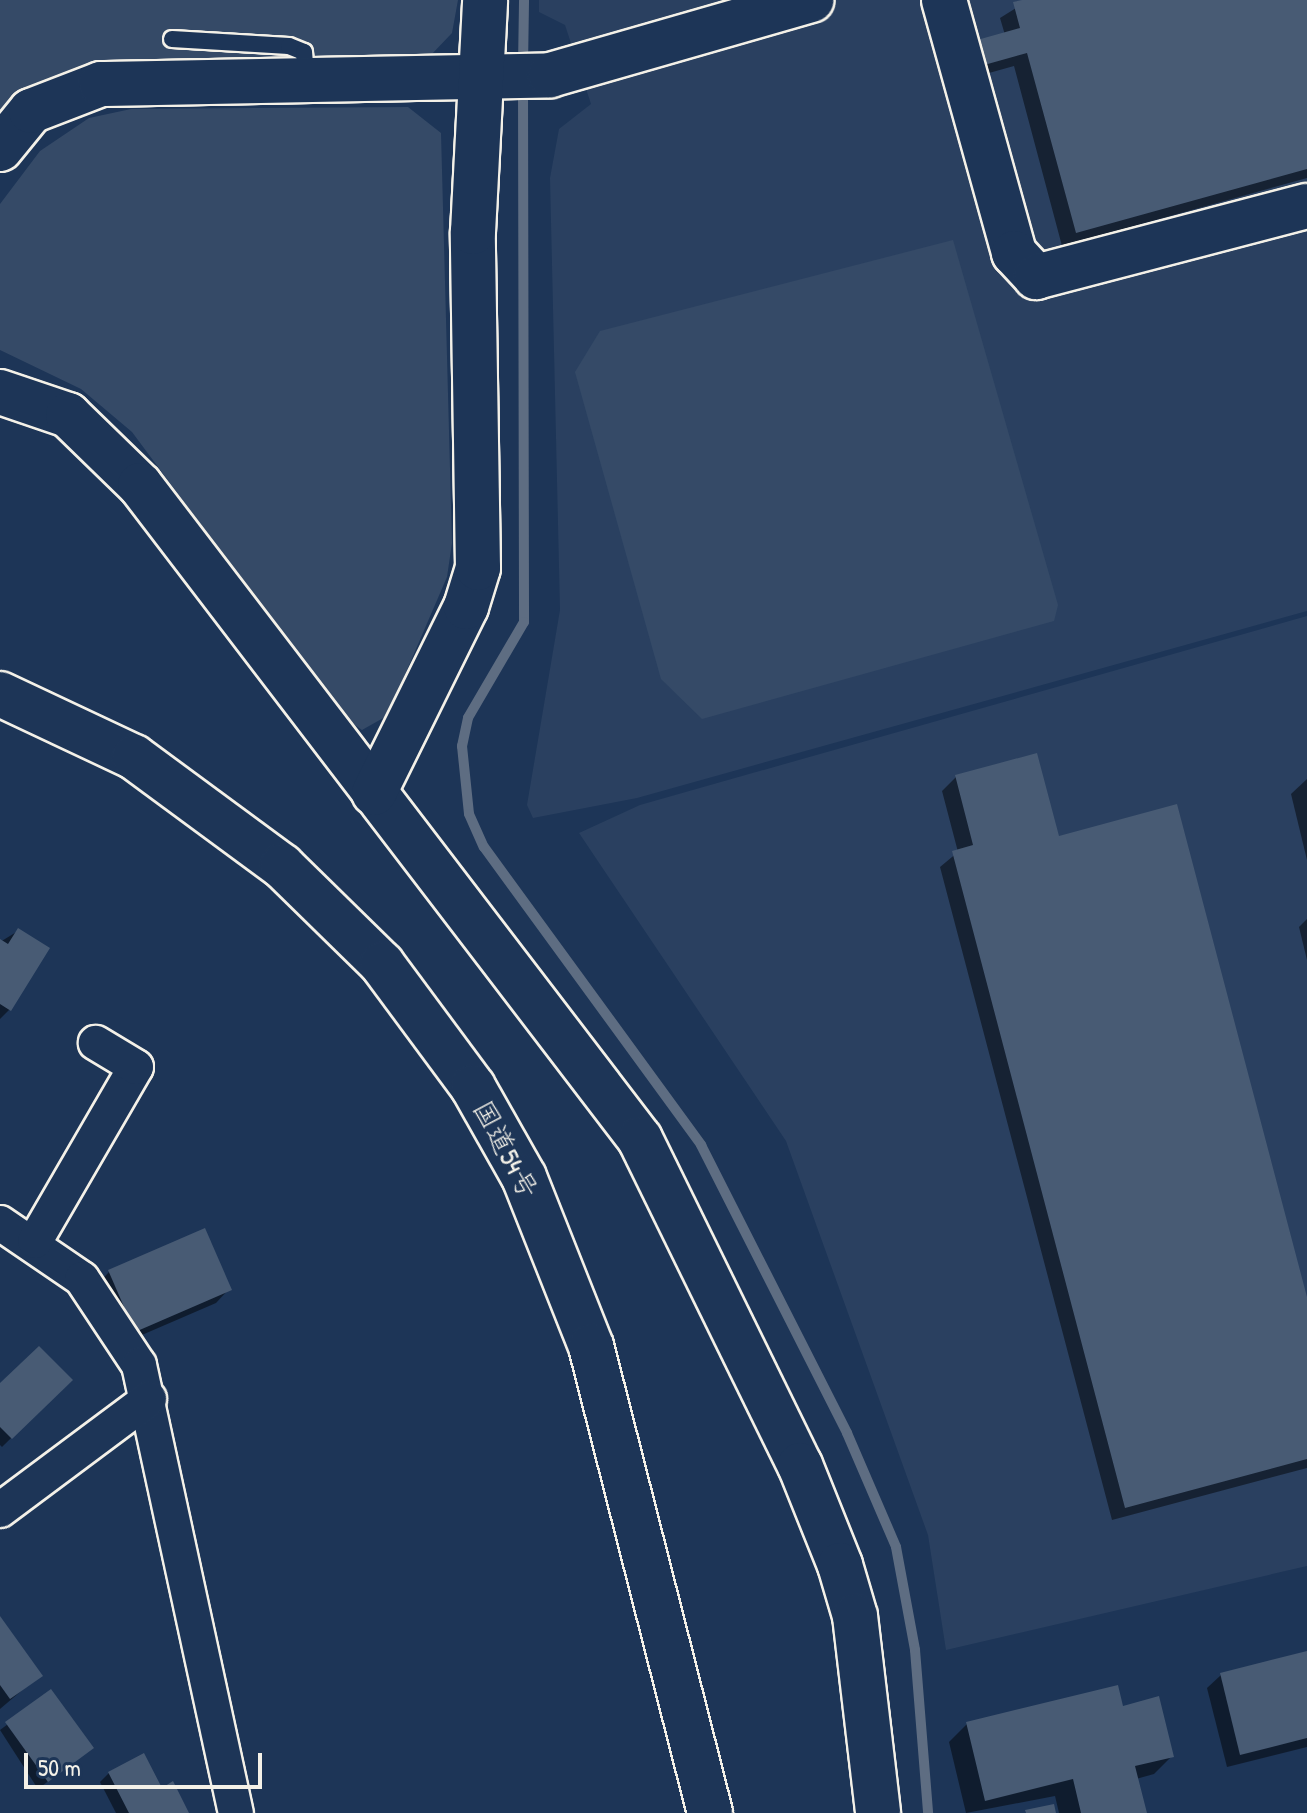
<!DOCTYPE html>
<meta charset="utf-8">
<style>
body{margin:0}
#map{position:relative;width:1307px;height:1813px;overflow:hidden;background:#1d3557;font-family:"Patrick Hand","Klee One",sans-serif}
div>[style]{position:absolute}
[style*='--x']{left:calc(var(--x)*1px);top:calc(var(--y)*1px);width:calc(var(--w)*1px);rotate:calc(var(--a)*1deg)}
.built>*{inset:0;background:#2a4060}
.green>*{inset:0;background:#354a67}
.shadow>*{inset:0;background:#0007}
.stream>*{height:10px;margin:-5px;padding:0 5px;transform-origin:5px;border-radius:5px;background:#5e6d82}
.building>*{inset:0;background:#485b74}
.roads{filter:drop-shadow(2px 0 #f4f1e8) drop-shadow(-2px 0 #f4f1e8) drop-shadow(0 2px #f4f1e8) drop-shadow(0 -2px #f4f1e8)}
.lane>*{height:16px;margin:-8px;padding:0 8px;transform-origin:8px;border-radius:8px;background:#1d3557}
.street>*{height:34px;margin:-17px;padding:0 17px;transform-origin:17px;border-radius:17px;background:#1d3557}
.secondary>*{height:44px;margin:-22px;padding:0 22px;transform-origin:22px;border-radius:22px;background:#1d3557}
.highway>*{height:44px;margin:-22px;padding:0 22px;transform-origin:22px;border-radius:22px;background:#1d3557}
span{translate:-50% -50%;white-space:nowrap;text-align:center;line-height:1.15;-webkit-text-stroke:8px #1d3557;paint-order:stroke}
.street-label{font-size:28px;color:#f4f1e8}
.scale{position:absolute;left:24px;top:1753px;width:238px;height:36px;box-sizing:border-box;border:4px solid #f4f1e8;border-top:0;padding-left:10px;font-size:24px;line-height:28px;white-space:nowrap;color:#f4f1e8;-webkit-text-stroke:6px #1d3557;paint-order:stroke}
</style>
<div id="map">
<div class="built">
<i style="clip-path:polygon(539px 0,1307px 0,1307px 611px,637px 798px,533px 818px,527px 805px,560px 610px,550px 178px,559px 129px,591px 104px,565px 25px,539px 12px)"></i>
<i style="clip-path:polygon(1307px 616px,1307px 1566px,946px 1650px,928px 1535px,786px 1141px,579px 833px,640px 805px)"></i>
</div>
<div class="green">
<i style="clip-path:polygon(0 0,458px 0,452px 33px,431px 55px,414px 60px,291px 62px,0 122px)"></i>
<i style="clip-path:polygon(408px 107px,441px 133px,452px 543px,447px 577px,394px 700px,385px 717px,362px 730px,345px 718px,132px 432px,81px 389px,0 350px,0 204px,40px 151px,89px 118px,131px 109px)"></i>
<i style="clip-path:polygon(953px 240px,1058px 605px,1054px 621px,702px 719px,661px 679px,575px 372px,600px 331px)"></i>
</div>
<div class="shadow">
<i style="clip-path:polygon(1029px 0,1307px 0,1307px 178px,1062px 246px,1014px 66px,964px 80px,1005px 35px,1000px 18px)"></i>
<i style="clip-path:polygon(956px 777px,1057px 838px,1307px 1305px,1307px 1468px,1112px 1520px,940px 867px,958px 852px,942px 791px)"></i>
<i style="clip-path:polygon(1307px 779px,1307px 860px,1291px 794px)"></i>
<i style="clip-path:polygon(1307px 919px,1307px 960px,1299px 927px)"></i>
<i style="clip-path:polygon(18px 931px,10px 1009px,0 1019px,0 942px)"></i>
<i style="clip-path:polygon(109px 1272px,229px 1289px,216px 1303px,121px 1344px,96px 1286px)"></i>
<i style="clip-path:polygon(70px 1380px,2px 1447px,0 1445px,0 1386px)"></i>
<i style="clip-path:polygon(0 1619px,40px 1675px,0 1709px)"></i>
<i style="clip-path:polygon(1307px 1653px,1307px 1747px,1227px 1767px,1207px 1688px,1221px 1675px)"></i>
<i style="clip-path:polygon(51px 1692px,92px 1748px,38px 1789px,0 1730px)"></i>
<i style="clip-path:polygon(1122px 1708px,1172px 1756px,1154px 1774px,1136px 1779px,1145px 1813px,1059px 1813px,1055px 1796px,966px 1813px,949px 1742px,967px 1724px)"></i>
<i style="clip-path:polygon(109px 1773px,161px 1790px,186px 1813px,116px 1813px,100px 1782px)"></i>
</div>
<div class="stream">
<i style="--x:523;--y:66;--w:66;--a:-89.1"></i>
<i style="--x:523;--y:86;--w:536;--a:89.89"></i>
<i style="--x:524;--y:622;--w:111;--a:120.3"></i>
<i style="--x:468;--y:718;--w:29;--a:102"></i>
<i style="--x:462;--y:746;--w:68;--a:84.1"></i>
<i style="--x:469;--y:814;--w:36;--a:66"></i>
<i style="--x:484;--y:847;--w:369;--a:53.9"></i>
<i style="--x:701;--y:1145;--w:323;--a:63.1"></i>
<i style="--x:847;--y:1433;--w:124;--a:66.7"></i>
<i style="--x:896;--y:1547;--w:105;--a:79.5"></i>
<i style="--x:915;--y:1650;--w:164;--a:85.4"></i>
</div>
<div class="building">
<i style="clip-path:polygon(1022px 0,1307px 0,1307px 169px,1076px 233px,1027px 53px,977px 67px,970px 42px,1020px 28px,1013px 2px)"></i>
<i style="clip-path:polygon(1037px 753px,1059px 836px,1177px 804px,1307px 1297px,1307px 1459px,1125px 1508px,952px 851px,973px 845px,955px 775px)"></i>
<i style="clip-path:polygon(18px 928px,50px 948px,11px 1011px,0 1004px,0 939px,8px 944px)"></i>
<i style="clip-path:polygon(205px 1228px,232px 1290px,135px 1332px,108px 1270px)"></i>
<i style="clip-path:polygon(39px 1346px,73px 1380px,12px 1439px,0 1427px,0 1383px)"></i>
<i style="clip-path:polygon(0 1616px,43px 1676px,10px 1699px,0 1685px)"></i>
<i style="clip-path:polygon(1307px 1651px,1307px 1738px,1240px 1755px,1220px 1673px)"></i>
<i style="clip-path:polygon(1118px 1685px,1123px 1706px,1159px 1696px,1174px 1757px,1135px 1766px,1147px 1813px,1081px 1813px,1073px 1779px,985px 1801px,966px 1722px)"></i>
<i style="clip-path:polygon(51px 1689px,94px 1748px,48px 1782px,5px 1722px)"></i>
<i style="clip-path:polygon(144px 1753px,162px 1788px,173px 1781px,189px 1813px,129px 1813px,108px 1772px)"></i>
<i style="clip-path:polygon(1054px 1804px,1056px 1813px,1026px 1813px,1025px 1810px)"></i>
</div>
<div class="roads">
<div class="lane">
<i style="--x:172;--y:39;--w:117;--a:3.4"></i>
<i style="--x:289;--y:46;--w:16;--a:22"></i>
<i style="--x:304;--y:52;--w:25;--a:85"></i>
</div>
<div class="street">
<i style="--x:0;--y:1223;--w:99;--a:34.3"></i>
<i style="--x:82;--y:1279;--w:103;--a:56.5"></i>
<i style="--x:139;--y:1365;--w:458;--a:77.8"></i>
<i style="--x:35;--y:1241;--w:201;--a:-59.9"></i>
<i style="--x:136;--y:1067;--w:47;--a:-149"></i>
<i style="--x:0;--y:1510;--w:186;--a:-36.7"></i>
</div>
<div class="secondary">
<i style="--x:944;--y:0;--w:263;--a:74.5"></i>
<i style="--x:1014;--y:253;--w:33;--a:47"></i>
<i style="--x:1036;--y:277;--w:280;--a:-14.7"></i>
<i style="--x:0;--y:149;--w:49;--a:-50.8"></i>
<i style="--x:31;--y:111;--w:75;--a:-21.1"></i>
<i style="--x:101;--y:84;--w:449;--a:-1.1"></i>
<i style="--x:550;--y:75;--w:272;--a:-16"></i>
<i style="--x:0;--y:392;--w:72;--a:18.7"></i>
<i style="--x:68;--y:415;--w:100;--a:44.2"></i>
<i style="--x:140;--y:485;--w:823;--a:52.6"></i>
<i style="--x:640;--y:1139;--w:363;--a:63.9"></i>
<i style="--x:800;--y:1465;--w:108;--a:68.2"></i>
<i style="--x:840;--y:1565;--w:53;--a:73.6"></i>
<i style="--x:855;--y:1616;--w:198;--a:83.3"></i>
<i style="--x:374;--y:793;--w:208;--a:-63.7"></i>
<i style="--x:466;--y:607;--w:41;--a:-72.9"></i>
<i style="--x:478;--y:568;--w:336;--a:-90.9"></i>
<i style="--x:473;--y:232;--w:232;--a:-87"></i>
</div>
<div class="highway">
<i style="--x:0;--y:694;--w:148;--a:25.2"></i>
<i style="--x:134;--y:757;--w:184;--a:36.4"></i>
<i style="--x:282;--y:866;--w:140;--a:44.4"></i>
<i style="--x:382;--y:964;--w:153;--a:53.5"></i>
<i style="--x:473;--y:1087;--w:103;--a:60.5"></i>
<i style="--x:524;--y:1177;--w:182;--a:68.4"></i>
<i style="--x:591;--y:1346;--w:482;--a:75.7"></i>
</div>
</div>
<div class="street-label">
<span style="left:506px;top:1149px;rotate:62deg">国道54号</span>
</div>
<div class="scale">50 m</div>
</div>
